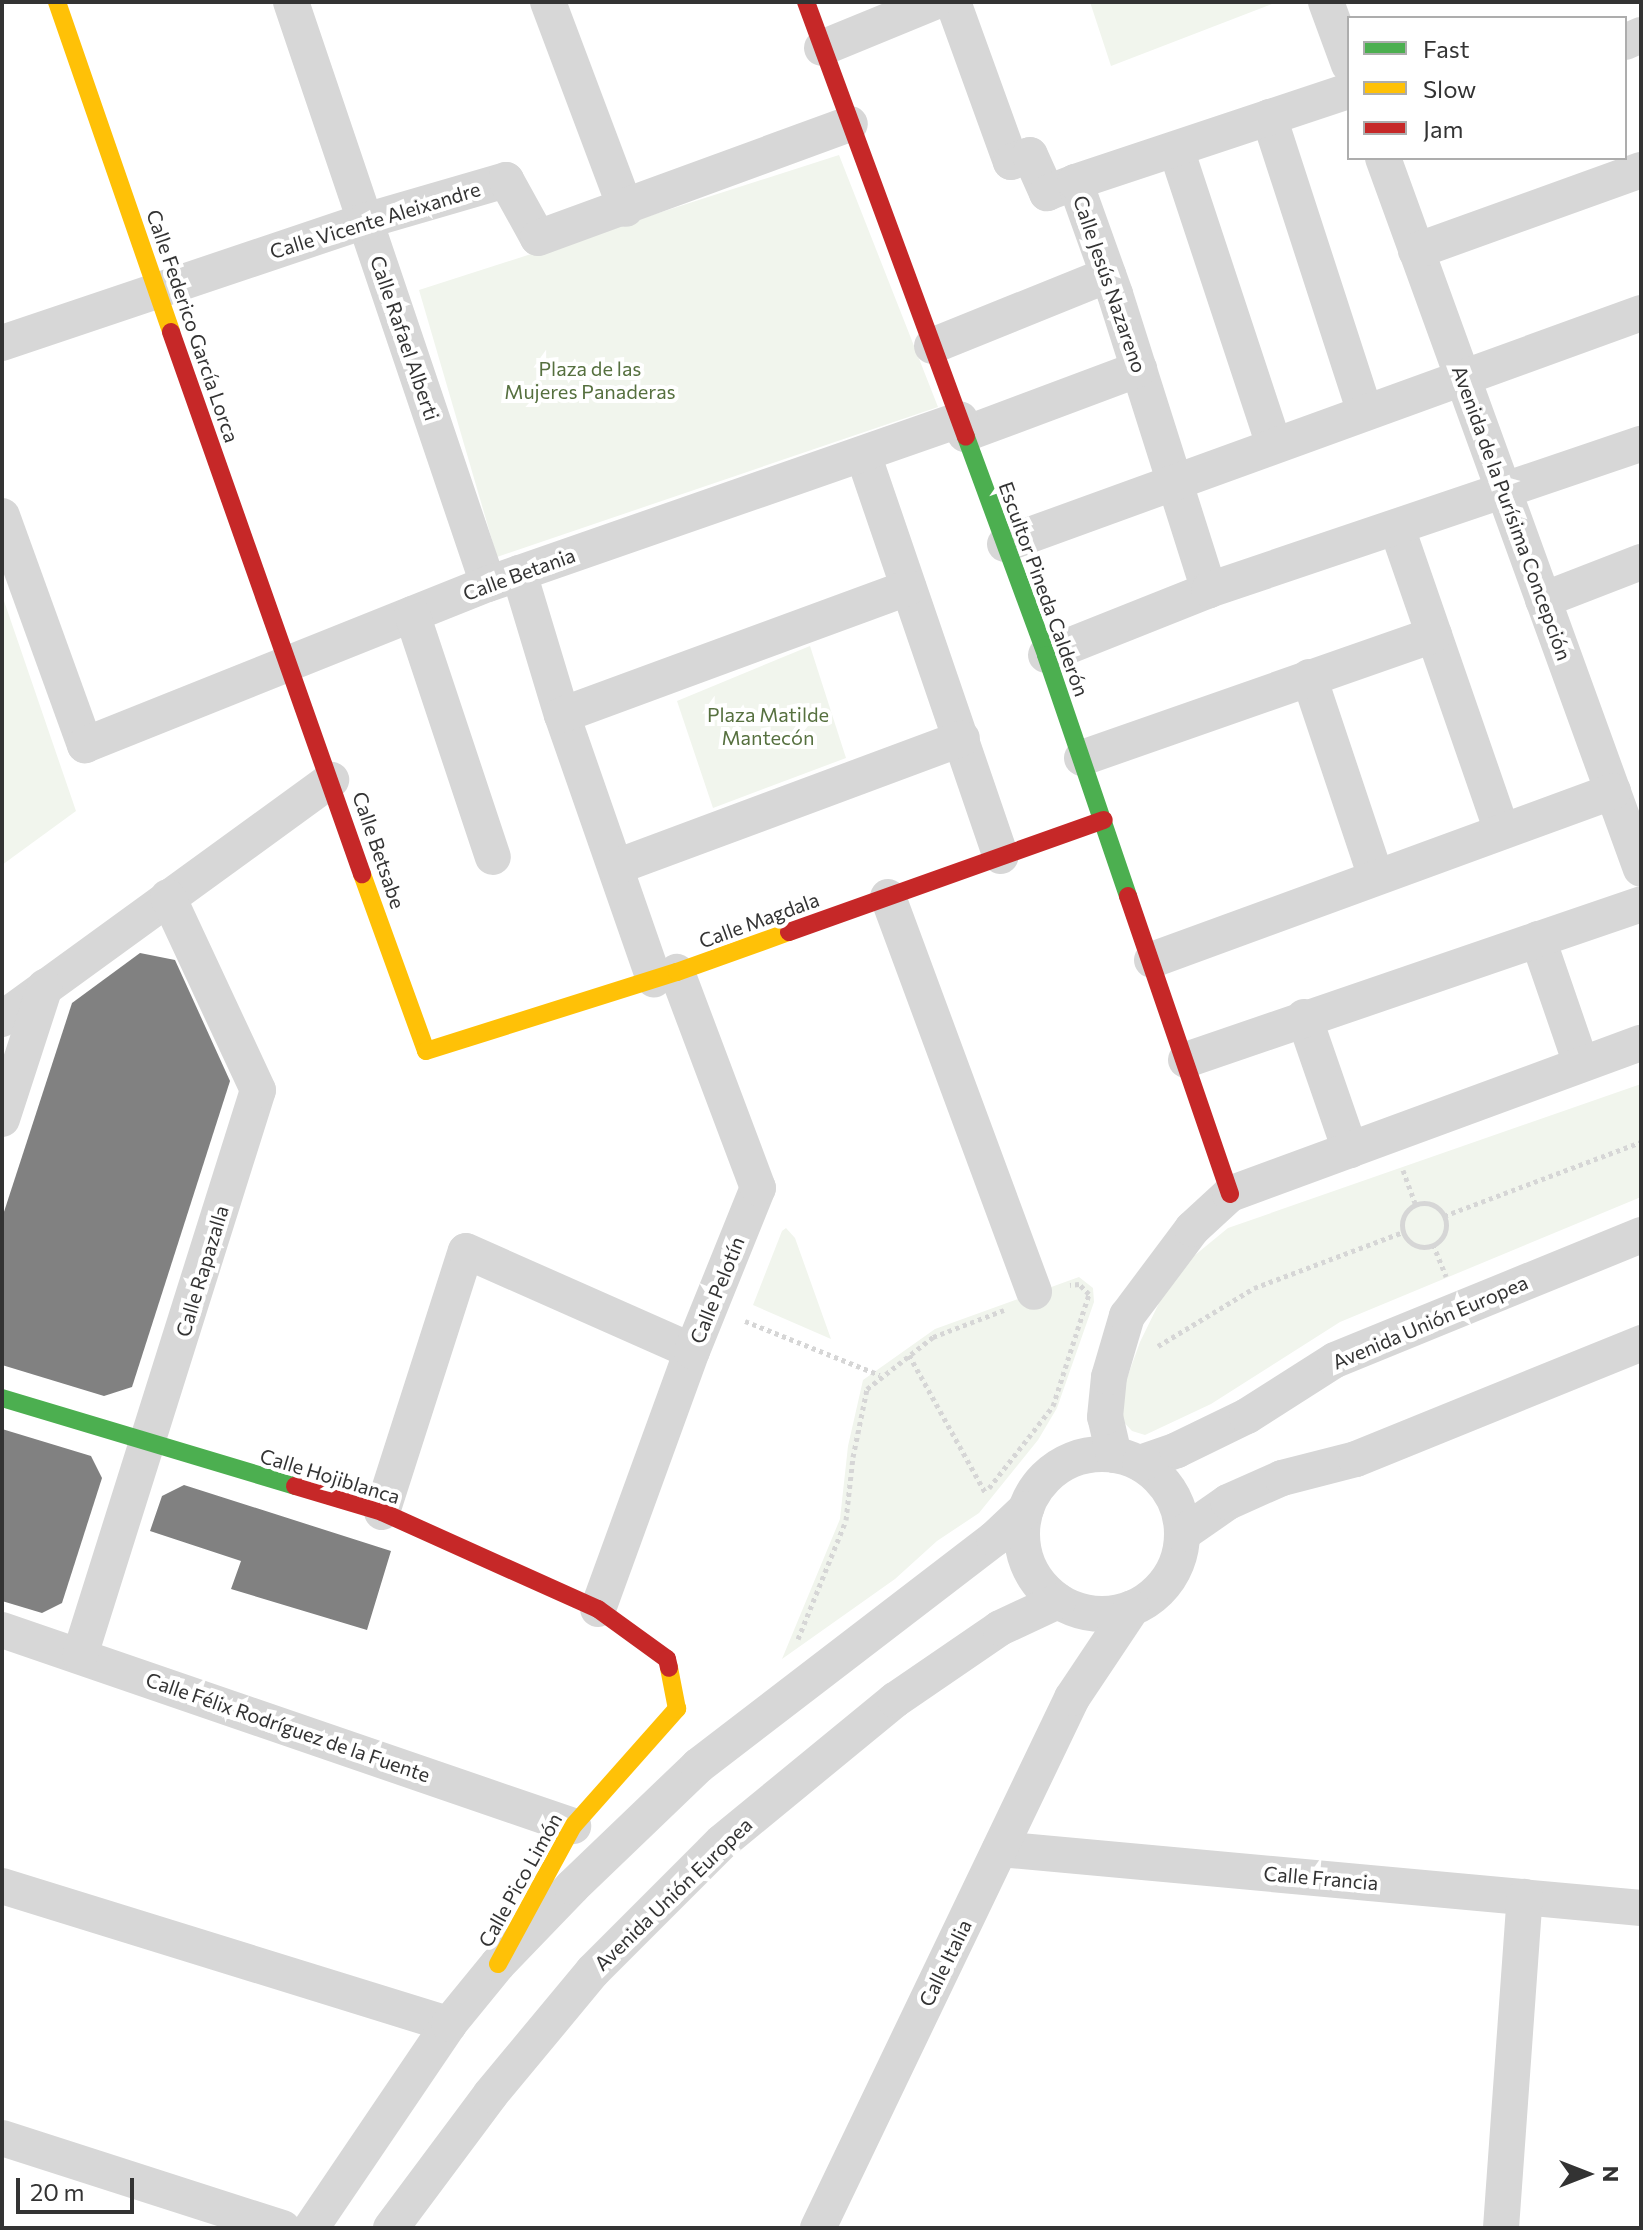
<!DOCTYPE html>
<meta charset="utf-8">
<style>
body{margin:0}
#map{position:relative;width:1643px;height:2230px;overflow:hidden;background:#fff;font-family:Commissioner,sans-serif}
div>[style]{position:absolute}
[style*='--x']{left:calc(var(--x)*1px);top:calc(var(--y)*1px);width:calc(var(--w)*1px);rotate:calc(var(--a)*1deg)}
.green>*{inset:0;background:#f1f5ed}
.building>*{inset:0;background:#818181}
.path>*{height:5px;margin-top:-2.5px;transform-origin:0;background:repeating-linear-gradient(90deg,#d6d6d6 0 4px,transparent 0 8px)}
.path>.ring{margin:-2.5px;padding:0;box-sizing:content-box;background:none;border:5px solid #d6d6d6;border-radius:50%}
.street>*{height:36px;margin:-18px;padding:0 18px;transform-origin:18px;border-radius:18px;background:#d7d7d7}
.street>.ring{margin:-18px;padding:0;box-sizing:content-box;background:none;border:36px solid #d7d7d7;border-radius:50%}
.fast>*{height:18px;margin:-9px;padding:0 9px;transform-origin:9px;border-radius:9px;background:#4caf50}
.slow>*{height:18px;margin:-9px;padding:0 9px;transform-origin:9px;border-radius:9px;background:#ffc107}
.jam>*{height:18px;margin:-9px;padding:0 9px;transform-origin:9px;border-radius:9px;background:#c62828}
span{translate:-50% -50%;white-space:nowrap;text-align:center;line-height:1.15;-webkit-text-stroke:8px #fff;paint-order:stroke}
.street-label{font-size:20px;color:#333}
.park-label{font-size:20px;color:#56703f}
.frame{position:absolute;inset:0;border:4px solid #333;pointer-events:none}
.legend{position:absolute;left:1347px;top:16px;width:280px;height:144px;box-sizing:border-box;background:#fff;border:2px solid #adadad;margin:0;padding:10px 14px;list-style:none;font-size:24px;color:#333}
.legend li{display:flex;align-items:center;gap:16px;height:40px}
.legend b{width:40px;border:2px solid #adadad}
.north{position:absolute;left:1547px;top:2134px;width:80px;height:80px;-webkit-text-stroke:6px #fff;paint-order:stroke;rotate:90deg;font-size:22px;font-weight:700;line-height:32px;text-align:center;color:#333}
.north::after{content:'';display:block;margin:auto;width:28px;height:36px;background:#333;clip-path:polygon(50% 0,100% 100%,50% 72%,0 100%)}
.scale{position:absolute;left:16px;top:2178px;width:118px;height:36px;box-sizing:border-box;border:4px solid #333;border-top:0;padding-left:10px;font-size:24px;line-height:28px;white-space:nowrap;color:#333;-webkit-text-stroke:6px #fff;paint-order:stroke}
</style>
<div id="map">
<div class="green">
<i style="clip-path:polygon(1090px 2px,1277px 2px,1111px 66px)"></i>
<i style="clip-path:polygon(839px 155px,938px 407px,497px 557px,419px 290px)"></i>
<i style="clip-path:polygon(2px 595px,76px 811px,2px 865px)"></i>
<i style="clip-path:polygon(810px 646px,846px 758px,713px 808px,677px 701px)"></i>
<i style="clip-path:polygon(1641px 1084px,1641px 1197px,1340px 1322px,1211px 1404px,1145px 1435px,1132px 1431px,1119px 1417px,1122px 1392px,1140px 1342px,1162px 1297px,1189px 1260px,1228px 1228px)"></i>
<i style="clip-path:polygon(786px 1228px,795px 1238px,831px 1339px,753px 1305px,782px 1231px)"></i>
<i style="clip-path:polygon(1079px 1277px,1093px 1288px,1094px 1302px,1057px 1408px,1038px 1440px,979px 1513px,937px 1541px,895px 1579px,782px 1659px,840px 1519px,848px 1446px,863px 1380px,935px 1329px)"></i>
</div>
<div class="building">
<i style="clip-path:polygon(140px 953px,175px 960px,230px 1081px,132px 1387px,104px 1396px,2px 1365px,2px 1218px,72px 1003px)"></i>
<i style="clip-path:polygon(2px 1429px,91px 1456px,102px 1478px,62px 1603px,42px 1613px,2px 1601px)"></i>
<i style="clip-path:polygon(184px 1485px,391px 1551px,367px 1630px,231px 1589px,241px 1561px,150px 1531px,162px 1496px)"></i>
</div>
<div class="path">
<i style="--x:1403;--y:1170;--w:37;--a:70"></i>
<i class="ring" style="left:1402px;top:1203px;width:39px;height:39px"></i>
<i style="--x:1444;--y:1216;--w:210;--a:-20.6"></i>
<i style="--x:1433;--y:1244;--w:35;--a:68"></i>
<i style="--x:745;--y:1321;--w:145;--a:21.8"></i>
<i style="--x:1158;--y:1346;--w:112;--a:-31.1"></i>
<i style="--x:1254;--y:1288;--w:159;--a:-20.6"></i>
<i style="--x:909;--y:1355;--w:157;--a:61"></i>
<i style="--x:989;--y:1488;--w:104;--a:-52"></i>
<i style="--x:1053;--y:1406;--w:118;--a:-72.2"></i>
<i style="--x:1089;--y:1294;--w:14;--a:-135"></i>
<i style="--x:1079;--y:1284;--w:9;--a:174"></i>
<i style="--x:798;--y:1639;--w:128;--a:-68"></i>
<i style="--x:846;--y:1520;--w:63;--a:-83.7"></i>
<i style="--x:853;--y:1457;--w:69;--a:-78.4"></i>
<i style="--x:867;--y:1389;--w:84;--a:-38.2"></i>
<i style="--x:933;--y:1337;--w:76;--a:-20.8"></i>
</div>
<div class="street">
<i style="--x:291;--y:2;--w:614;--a:71.3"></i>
<i style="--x:548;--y:2;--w:221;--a:69.4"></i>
<i style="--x:953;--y:2;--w:170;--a:70.1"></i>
<i style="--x:1011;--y:162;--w:20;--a:-20"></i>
<i style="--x:1030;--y:155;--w:42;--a:65.9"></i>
<i style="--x:1047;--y:193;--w:30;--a:-21"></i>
<i style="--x:1075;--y:182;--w:119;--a:70.3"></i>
<i style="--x:1115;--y:294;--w:311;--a:72.4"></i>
<i style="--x:1326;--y:2;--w:67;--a:69.9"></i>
<i style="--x:1625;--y:42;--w:17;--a:-24"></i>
<i style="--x:822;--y:48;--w:121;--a:-22.3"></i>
<i style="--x:1269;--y:117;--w:310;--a:72"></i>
<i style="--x:1176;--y:149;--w:312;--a:71.7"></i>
<i style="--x:1383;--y:158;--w:756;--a:70.06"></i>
<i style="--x:1075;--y:182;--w:289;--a:-18.4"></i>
<i style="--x:1416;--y:251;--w:239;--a:-19.8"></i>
<i style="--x:2;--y:343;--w:383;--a:-18.6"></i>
<i style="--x:365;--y:221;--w:147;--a:-16.2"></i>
<i style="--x:506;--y:180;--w:66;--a:61.1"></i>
<i style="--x:538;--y:238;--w:332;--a:-20.1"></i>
<i style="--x:932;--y:346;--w:190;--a:-22"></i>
<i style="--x:965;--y:434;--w:186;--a:-20.5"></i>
<i style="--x:863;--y:454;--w:425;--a:71.1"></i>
<i style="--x:2;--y:516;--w:244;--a:70.1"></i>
<i style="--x:85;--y:745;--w:434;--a:-21.8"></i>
<i style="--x:488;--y:584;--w:500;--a:-19.2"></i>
<i style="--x:1397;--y:528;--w:321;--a:70.9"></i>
<i style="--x:1005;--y:544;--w:677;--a:-19.96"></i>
<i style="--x:519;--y:573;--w:148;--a:73.2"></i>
<i style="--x:562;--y:715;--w:280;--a:70.8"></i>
<i style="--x:1543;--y:600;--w:105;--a:-21.2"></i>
<i style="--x:412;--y:614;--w:256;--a:71.6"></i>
<i style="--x:1046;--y:655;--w:175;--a:-21.7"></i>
<i style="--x:1209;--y:590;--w:456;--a:-18.7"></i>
<i style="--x:1309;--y:677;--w:211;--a:71.5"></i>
<i style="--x:562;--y:715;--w:369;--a:-20.2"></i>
<i style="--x:1082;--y:758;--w:373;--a:-19.3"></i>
<i style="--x:616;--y:867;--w:369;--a:-20.4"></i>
<i style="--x:888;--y:897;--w:421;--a:69.7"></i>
<i style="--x:1538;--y:939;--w:132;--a:71"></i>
<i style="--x:1152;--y:960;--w:491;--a:-20.1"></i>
<i style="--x:1304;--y:1017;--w:141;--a:70.9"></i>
<i style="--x:2;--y:1019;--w:407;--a:-36"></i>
<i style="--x:1186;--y:1060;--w:481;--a:-18.9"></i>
<i style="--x:2;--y:1119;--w:139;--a:-72"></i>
<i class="ring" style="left:1022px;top:1454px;width:124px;height:124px"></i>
<i style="--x:1114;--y:1455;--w:39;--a:-103"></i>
<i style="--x:1105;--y:1417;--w:40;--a:-84.3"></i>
<i style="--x:1109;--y:1377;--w:64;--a:-73.6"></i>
<i style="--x:1127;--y:1316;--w:109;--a:-53.2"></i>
<i style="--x:1192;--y:1229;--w:52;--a:-42.6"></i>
<i style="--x:1230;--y:1194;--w:438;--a:-20.2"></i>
<i style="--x:1140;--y:1463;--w:39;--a:-19"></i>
<i style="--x:1177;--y:1450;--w:78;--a:-25.9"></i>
<i style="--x:1247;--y:1416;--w:104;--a:-32.5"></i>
<i style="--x:1335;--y:1360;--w:331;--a:-22.2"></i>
<i style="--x:382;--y:1512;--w:274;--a:-72.2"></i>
<i style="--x:466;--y:1251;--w:247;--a:23.9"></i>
<i style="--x:1182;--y:1534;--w:56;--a:-34.8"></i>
<i style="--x:1228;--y:1502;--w:59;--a:-24"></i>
<i style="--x:1282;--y:1478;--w:76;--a:-14.4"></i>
<i style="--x:1356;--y:1459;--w:308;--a:-22.1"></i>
<i style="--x:598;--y:1609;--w:275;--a:-70"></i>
<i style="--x:692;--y:1351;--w:176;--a:-68"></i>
<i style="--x:758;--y:1188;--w:231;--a:-110.6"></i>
<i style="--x:2;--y:1630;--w:604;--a:18.95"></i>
<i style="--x:80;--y:1655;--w:592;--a:-72.51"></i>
<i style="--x:258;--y:1090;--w:213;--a:-115"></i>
<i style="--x:1000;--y:1849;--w:644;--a:5.26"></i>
<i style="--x:2;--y:1886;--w:468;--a:17.2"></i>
<i style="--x:2;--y:2138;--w:295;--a:17.8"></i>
<i style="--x:311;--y:2228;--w:246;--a:-55.9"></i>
<i style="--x:449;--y:2024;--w:77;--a:-50.8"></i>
<i style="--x:498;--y:1964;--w:107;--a:-46.1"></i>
<i style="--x:572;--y:1887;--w:175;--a:-43.8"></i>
<i style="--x:698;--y:1766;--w:373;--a:-37.5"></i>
<i style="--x:994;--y:1539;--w:44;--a:-43.2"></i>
<i style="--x:391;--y:2228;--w:166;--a:-53.3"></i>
<i style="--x:490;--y:2095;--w:161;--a:-50.3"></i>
<i style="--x:593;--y:1971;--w:182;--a:-45"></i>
<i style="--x:722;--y:1842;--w:224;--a:-39.4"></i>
<i style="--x:895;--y:1700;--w:127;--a:-34.4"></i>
<i style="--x:1000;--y:1628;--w:64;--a:-25"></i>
<i style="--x:818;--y:2228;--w:588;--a:-64.39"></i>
<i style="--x:1072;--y:1698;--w:108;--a:-56.3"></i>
<i style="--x:1501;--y:2228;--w:332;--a:-85.9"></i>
</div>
<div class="fast">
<i style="--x:966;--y:437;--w:232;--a:69.8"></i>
<i style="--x:1046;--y:655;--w:255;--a:71.2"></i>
<i style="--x:2;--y:1398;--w:306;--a:16.7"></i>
</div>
<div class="slow">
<i style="--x:57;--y:2;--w:349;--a:70.9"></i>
<i style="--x:362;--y:874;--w:188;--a:70.1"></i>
<i style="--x:426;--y:1051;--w:263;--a:-17.5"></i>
<i style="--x:677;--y:972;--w:119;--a:-19.7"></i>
<i style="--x:498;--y:1964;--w:157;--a:-61.5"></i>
<i style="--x:573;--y:1826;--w:157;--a:-48.4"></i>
<i style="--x:677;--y:1709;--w:42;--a:-101"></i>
</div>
<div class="jam">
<i style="--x:806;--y:2;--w:463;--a:69.8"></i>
<i style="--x:171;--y:332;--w:575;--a:70.59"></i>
<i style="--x:1128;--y:896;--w:315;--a:71.1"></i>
<i style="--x:789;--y:932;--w:334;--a:-19.6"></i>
<i style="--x:295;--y:1486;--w:91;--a:16.6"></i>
<i style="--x:382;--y:1512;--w:237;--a:24.2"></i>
<i style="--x:598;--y:1609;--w:85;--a:35.9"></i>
<i style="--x:667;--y:1659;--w:9;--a:77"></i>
</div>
<div class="street-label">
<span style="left:375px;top:220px;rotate:-17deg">Calle Vicente Aleixandre</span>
<span style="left:1110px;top:284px;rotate:71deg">Calle Jesús Nazareno</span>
<span style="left:193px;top:326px;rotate:71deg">Calle Federico García Lorca</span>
<span style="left:405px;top:338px;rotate:71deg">Calle Rafael Alberti</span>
<span style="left:1512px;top:513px;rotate:70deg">Avenida de la Purísima Concepción</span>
<span style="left:519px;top:574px;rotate:-20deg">Calle Betania</span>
<span style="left:1044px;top:589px;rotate:70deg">Escultor Pineda Calderón</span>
<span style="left:379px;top:850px;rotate:71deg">Calle Betsabe</span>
<span style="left:759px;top:920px;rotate:-20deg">Calle Magdala</span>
<span style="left:202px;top:1271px;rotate:-73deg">Calle Rapazalla</span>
<span style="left:717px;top:1290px;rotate:-68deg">Calle Pelotín</span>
<span style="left:1430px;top:1322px;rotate:-23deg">Avenida Unión Europea</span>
<span style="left:330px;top:1476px;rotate:17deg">Calle Hojiblanca</span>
<span style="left:288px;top:1727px;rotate:19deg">Calle Félix Rodríguez de la Fuente</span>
<span style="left:1321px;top:1878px;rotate:5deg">Calle Francia</span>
<span style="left:520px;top:1880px;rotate:-61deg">Calle Pico Limón</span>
<span style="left:673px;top:1894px;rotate:-44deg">Avenida Unión Europea</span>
<span style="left:945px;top:1963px;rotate:-64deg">Calle Italia</span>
</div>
<div class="park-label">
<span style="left:590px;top:380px">Plaza de las<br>Mujeres Panaderas</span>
<span style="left:768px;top:726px">Plaza Matilde<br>Mantecón</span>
</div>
<div class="frame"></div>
<ul class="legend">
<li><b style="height:10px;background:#4caf50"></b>Fast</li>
<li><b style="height:10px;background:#ffc107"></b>Slow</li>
<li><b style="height:10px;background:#c62828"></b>Jam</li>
</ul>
<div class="north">N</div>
<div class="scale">20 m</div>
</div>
